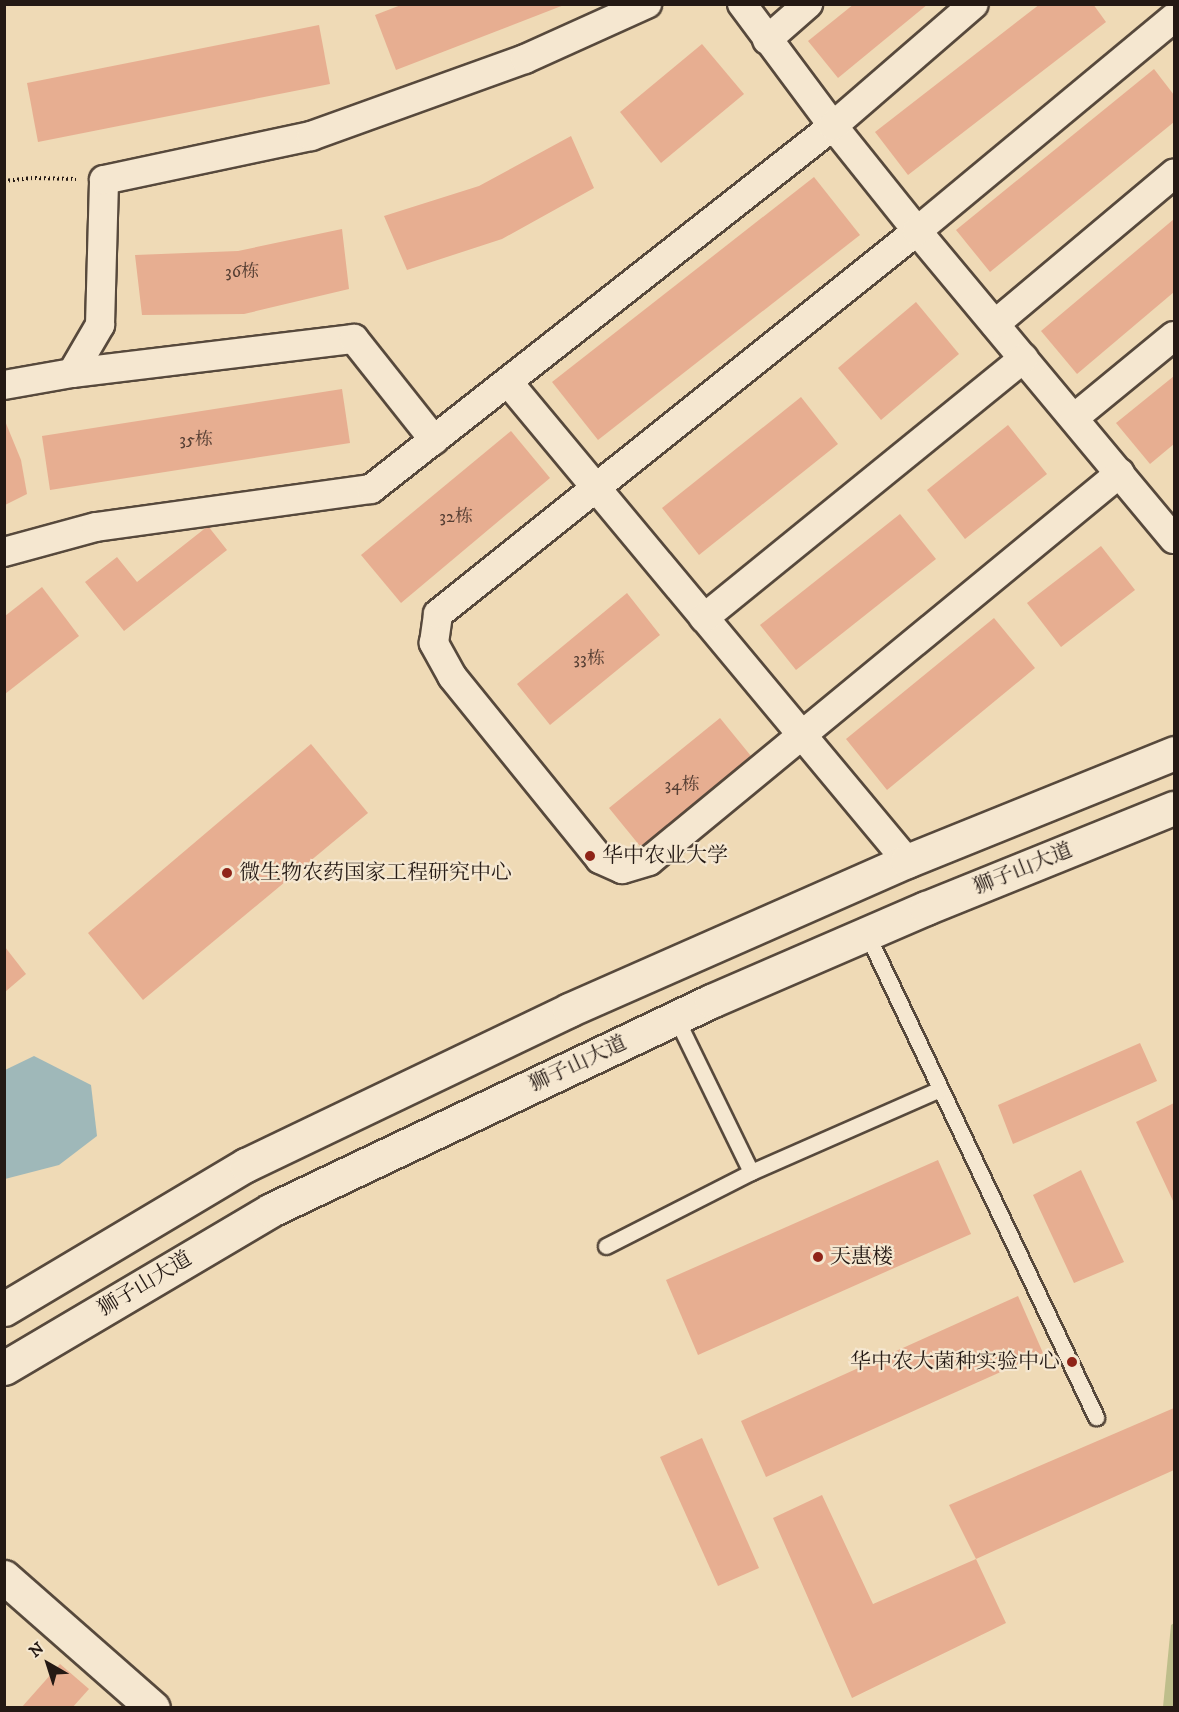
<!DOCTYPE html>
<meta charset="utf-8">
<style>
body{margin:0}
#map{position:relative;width:1179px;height:1712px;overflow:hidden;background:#efdab6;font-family:"IM FELL DW Pica","Noto Serif SC",serif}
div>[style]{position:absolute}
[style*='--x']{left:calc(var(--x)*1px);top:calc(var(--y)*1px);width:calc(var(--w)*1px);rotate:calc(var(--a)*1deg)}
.green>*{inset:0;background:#bebe8b}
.water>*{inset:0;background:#9fb8b9}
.building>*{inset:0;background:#e7ae91}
.path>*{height:4px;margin-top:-2px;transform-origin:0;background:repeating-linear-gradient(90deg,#241914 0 1.5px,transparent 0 4.5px)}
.roads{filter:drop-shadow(2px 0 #57493c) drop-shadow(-2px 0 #57493c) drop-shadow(0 2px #57493c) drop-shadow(0 -2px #57493c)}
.lane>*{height:15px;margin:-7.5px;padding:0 7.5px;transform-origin:7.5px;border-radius:7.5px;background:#f5e7d0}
.street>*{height:28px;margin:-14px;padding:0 14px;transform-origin:14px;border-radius:14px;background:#f5e7d0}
.secondary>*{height:33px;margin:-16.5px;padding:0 16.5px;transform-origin:16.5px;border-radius:16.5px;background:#f5e7d0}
.dots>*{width:16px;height:16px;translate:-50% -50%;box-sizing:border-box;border:3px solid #f5e7d0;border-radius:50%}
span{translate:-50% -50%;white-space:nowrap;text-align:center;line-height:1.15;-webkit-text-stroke:4.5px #f5e7d0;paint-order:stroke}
.number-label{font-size:18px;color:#553e33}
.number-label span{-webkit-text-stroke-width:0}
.poi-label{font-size:21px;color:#241914}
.left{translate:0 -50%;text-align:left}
.right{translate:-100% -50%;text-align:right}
.street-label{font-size:21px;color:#241914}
.frame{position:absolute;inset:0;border:6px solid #241914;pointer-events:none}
.north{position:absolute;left:18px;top:1634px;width:60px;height:60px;-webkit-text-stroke:4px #f5e7d0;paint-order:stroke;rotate:321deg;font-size:16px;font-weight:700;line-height:24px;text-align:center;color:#241914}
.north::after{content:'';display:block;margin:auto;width:21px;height:27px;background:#241914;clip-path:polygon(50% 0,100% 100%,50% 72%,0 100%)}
</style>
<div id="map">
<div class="green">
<i style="clip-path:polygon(1174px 1623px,1174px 1707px,1163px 1707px,1171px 1625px)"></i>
</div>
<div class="water">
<i style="clip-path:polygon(34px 1056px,91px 1085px,97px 1136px,59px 1165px,5px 1179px,5px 1070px)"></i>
</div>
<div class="building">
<i style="clip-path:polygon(854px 4px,928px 4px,838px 78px,808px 41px)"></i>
<i style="clip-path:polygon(1040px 4px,1093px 4px,1106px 22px,908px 175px,875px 132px)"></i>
<i style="clip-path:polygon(401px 5px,564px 5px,396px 70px,375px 15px)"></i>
<i style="clip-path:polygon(319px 25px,330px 84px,38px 142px,27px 83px)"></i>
<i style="clip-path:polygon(702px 44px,744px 94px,661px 163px,620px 112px)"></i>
<i style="clip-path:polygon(1154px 69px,1174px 95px,1174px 122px,990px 272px,956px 230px)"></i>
<i style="clip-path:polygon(571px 136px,594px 188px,502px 239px,407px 270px,384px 216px,479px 186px)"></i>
<i style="clip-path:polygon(814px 177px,860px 235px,598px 440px,552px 382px)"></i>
<i style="clip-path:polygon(1174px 219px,1174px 292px,1077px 374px,1041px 331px)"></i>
<i style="clip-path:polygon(342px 229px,349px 289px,244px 314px,142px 315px,135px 255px,238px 251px)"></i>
<i style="clip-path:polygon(916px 302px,959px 354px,881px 420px,838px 368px)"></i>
<i style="clip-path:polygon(1174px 376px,1174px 444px,1150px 464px,1116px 423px)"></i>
<i style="clip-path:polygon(342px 389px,350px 443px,50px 490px,42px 436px)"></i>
<i style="clip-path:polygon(801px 397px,838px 444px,699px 555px,662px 508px)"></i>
<i style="clip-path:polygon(5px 421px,21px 460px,27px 494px,5px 505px)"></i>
<i style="clip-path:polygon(1008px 425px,1047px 474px,965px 539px,927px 490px)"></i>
<i style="clip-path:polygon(511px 431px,550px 478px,401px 603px,361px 555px)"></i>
<i style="clip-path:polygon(900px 514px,936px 559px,796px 670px,760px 625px)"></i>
<i style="clip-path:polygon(208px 526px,227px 550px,124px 631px,85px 582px,117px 557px,137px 582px)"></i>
<i style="clip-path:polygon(1101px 546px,1135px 590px,1061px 647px,1027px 603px)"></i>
<i style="clip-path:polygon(42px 587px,79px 636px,5px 694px,5px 616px)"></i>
<i style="clip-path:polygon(627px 593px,660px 635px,550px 725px,517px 684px)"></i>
<i style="clip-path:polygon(994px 618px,1035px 668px,887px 790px,846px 739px)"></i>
<i style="clip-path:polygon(720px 718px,755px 761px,644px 851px,609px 808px)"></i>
<i style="clip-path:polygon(311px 744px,368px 813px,143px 1000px,88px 933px)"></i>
<i style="clip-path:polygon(5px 947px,26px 974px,5px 992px)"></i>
<i style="clip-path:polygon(1140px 1043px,1157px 1081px,1013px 1144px,998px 1105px)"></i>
<i style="clip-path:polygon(1174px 1103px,1174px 1203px,1136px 1122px)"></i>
<i style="clip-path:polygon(938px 1160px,971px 1234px,698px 1355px,666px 1280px)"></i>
<i style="clip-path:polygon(1081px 1170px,1124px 1262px,1074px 1283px,1033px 1195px)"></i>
<i style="clip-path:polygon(1018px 1296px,1043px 1353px,766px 1477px,741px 1421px)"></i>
<i style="clip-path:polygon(1174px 1408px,1174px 1470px,976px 1559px,949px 1505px)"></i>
<i style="clip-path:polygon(702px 1438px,759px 1568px,718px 1586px,660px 1457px)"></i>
<i style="clip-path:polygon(822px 1495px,873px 1604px,976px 1559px,1006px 1623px,852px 1698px,773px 1518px)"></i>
<i style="clip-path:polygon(60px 1664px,89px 1689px,72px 1708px,21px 1708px)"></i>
</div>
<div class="path">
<i style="--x:4;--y:181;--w:31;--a:-6"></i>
<i style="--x:35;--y:178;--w:41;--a:1.4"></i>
</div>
<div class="roads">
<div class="lane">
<i style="--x:867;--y:934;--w:535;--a:64.63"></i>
<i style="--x:676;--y:1018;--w:171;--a:64"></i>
<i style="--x:751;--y:1172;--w:206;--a:-23.7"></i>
<i style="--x:606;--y:1246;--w:163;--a:-27"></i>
</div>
<div class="street">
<i style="--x:742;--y:4;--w:152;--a:53.3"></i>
<i style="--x:833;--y:126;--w:134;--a:51.3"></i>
<i style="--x:917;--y:231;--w:401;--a:50.2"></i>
<i style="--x:767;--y:40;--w:55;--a:-41.3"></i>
<i style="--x:995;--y:324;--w:234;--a:-40"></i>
<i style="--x:72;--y:373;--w:56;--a:-59.7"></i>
<i style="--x:100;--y:325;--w:145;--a:-88.4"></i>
<i style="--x:104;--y:180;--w:212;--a:-12"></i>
<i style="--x:311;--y:136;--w:227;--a:-19.8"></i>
<i style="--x:525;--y:59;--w:134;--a:-24.3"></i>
<i style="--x:508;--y:382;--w:623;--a:50.21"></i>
<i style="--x:4;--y:385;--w:69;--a:-10"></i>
<i style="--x:72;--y:373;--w:284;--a:-6.9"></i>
<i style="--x:354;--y:339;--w:129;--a:51.6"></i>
<i style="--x:1074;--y:418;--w:129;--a:-39.4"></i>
<i style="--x:1120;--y:473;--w:610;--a:140.52"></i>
<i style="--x:649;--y:861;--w:28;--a:163"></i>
<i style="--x:622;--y:869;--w:24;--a:-156"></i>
<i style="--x:600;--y:859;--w:235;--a:-129"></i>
<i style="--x:452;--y:676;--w:38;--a:-119"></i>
<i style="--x:434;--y:643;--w:29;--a:-82"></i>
<i style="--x:438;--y:614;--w:613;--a:-38.65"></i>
<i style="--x:917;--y:231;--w:334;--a:-39.7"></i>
<i style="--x:4;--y:552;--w:95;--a:-15.2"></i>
<i style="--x:96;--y:527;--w:278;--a:-7.9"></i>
<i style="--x:371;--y:489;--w:588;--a:-38.16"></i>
<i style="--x:833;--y:126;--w:186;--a:-40.9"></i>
<i style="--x:704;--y:618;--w:412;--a:-39.1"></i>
</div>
<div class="secondary">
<i style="--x:4;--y:1309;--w:282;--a:-30.8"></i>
<i style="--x:246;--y:1165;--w:358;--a:-25.6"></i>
<i style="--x:569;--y:1010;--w:369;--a:-23.8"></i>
<i style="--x:907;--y:861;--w:288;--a:-22"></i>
<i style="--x:4;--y:1368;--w:310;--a:-30.6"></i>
<i style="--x:271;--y:1210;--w:487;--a:-25.4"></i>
<i style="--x:711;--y:1001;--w:234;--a:-23.4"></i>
<i style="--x:926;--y:908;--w:267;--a:-22"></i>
<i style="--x:4;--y:1577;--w:198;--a:41.3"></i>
</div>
</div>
<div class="dots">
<i style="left:590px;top:856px;background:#8f2418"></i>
<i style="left:227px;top:873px;background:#8f2418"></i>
<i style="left:818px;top:1257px;background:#8f2418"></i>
<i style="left:1072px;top:1362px;background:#8f2418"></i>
</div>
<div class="number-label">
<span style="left:242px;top:272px">36栋</span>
<span style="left:196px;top:440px">35栋</span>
<span style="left:456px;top:517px">32栋</span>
<span style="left:589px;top:659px">33栋</span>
<span style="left:682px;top:785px">34栋</span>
</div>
<div class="poi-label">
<span class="left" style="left:602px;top:856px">华中农业大学</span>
<span class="left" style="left:239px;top:873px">微生物农药国家工程研究中心</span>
<span class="left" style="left:830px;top:1257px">天惠楼</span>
<span class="right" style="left:1060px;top:1362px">华中农大菌种实验中心</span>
</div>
<div class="street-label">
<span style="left:1023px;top:869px;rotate:-22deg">狮子山大道</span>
<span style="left:578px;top:1064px;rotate:-25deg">狮子山大道</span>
<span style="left:145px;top:1284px;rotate:-31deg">狮子山大道</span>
</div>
<div class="frame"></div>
<div class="north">N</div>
</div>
